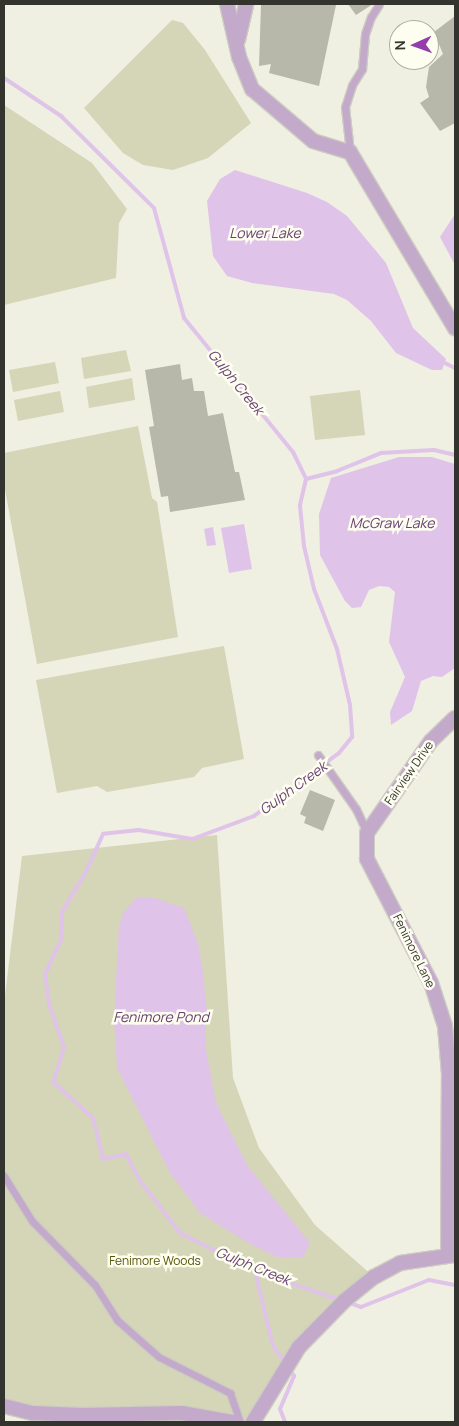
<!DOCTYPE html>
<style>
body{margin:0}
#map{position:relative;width:459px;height:1426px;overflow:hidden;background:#efefe2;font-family:Manrope,sans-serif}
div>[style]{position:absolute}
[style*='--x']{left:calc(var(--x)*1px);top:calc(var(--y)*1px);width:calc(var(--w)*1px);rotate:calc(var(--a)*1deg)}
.green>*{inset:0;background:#d5d5b7}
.water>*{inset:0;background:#e0c3e9}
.stream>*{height:4px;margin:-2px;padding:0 2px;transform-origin:2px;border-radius:2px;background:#e0c3e9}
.building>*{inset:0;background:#b7b7aa}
.roads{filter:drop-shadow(1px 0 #cdcdc2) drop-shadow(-1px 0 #cdcdc2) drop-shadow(0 1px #cdcdc2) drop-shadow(0 -1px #cdcdc2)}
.service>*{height:7px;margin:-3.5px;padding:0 3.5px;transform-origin:3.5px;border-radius:3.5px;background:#c3aacb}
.minor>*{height:14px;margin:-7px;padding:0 7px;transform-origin:7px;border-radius:7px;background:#c3aacb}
span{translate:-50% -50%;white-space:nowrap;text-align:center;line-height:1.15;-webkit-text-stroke:5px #fdfdf0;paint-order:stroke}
.street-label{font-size:12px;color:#34342f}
.park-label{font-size:12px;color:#575406}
.water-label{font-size:14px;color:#684173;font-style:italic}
.frame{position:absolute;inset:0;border:5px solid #34342f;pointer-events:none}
.north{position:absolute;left:389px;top:20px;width:50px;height:50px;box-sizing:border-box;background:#fdfdf0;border:1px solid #adada3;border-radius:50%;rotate:268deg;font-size:14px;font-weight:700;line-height:20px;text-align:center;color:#34342f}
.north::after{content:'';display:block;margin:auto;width:18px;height:22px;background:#933eab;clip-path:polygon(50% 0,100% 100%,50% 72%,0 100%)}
</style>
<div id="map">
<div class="green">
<i style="clip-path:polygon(172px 20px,183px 23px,205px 50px,251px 123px,208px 158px,173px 170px,143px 165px,123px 153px,84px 108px)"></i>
<i style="clip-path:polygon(4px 105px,92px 163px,127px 209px,119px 223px,116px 278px,4px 305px)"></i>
<i style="clip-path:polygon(126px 350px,131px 371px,84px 379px,81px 358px)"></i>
<i style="clip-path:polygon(55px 362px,59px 383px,13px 392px,9px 370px)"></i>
<i style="clip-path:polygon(132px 378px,135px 400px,89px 408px,86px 387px)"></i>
<i style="clip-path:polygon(360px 390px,365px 435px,315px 440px,310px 396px)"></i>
<i style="clip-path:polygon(60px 391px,64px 412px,18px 421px,14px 400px)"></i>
<i style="clip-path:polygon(138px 426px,152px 498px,157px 502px,178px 637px,37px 664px,4px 484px,4px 453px)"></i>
<i style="clip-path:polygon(224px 646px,244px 759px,202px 768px,194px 777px,107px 792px,97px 786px,57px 793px,36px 680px)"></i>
<i style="clip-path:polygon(217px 835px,233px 1078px,259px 1148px,315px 1225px,374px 1277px,299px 1347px,253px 1422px,4px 1406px,4px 1004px,22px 856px)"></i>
</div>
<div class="water">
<i style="clip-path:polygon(235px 170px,307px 193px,327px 202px,347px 216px,386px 263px,413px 328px,446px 359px,442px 370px,432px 370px,396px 353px,371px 321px,347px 300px,334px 294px,252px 283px,227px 276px,213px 256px,207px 201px,220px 179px)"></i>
<i style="clip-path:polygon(455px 214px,455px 265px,440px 237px)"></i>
<i style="clip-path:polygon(399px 457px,432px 457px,455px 464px,455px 668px,442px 677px,433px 676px,421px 681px,412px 711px,391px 725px,390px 712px,405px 677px,389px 642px,395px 592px,389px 587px,379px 586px,369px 590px,361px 607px,352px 608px,345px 601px,320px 555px,319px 514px,331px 478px)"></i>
<i style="clip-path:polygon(244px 524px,252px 569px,229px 573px,221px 528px)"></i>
<i style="clip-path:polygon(213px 527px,216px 545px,207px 546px,204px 529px)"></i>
<i style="clip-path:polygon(137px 897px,154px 898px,184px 908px,198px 943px,203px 973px,207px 1011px,205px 1044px,216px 1103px,247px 1165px,310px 1243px,303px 1258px,277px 1257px,250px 1244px,200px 1213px,170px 1173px,117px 1068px,114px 1020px,119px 926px,124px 912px)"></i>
</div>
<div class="stream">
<i style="--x:4;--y:78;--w:69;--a:33.7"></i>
<i style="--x:61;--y:116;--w:131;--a:44.7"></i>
<i style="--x:154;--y:208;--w:114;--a:74.7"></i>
<i style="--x:184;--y:318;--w:173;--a:50.9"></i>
<i style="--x:293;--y:452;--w:30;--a:64"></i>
<i style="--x:306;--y:479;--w:28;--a:103"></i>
<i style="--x:300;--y:506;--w:40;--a:84.3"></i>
<i style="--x:304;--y:546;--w:44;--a:76.9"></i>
<i style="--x:314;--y:589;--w:64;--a:69"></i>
<i style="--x:337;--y:649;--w:57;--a:76.9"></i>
<i style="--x:350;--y:705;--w:32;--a:86"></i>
<i style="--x:352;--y:737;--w:21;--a:129"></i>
<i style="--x:339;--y:753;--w:106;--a:143.5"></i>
<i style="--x:254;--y:816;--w:66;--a:159.6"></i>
<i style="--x:192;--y:839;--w:54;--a:-170.4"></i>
<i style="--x:139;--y:830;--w:36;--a:174"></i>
<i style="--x:103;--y:834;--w:42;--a:114.1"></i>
<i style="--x:86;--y:872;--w:47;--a:121"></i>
<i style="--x:62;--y:912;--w:28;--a:92"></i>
<i style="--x:61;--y:940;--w:38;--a:115"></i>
<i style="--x:45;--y:975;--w:29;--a:82"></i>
<i style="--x:49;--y:1004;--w:46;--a:70.8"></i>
<i style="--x:64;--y:1047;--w:37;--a:107"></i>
<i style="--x:53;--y:1082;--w:54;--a:42"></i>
<i style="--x:93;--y:1118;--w:42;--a:76.3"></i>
<i style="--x:103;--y:1159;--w:24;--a:-12"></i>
<i style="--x:126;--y:1154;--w:27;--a:63"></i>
<i style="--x:138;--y:1178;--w:69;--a:52.6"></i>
<i style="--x:180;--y:1233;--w:84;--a:26.9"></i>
<i style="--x:255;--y:1271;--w:90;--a:18.8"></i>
<i style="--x:441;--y:361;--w:16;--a:27"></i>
<i style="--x:306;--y:479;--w:32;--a:-14"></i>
<i style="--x:337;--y:471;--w:48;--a:-22.2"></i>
<i style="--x:381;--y:453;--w:53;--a:-3.2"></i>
<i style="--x:434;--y:450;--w:22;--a:13"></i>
<i style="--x:255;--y:1271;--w:77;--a:76.5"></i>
<i style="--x:273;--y:1346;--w:20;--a:53"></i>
<i style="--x:347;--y:1302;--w:15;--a:20"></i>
<i style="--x:361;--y:1307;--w:73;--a:-21.7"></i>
<i style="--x:429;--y:1280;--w:26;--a:11"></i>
<i style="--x:285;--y:1422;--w:14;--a:-111"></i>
<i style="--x:280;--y:1409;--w:36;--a:-67"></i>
<i style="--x:294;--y:1376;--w:9;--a:-122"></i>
</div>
<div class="building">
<i style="clip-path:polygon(261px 4px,336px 5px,319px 86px,269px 73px,271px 64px,259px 66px)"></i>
<i style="clip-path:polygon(348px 4px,373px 4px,356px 15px)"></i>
<i style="clip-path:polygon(455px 16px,455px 123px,440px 131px,420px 103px,429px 97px,426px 87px,429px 67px,443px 54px,434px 32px)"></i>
<i style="clip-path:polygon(180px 364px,182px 380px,192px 378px,194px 391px,204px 391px,208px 416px,223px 413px,235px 472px,239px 472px,245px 500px,170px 512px,168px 496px,161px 497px,149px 427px,154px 426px,145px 370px)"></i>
<i style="clip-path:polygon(310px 790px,335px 800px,323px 831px,304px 823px,306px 817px,300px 814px)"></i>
</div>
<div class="roads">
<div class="service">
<i style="--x:350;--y:152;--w:45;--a:-96.3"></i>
<i style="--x:345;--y:107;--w:23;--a:-72"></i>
<i style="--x:352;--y:85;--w:19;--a:-58"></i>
<i style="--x:362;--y:69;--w:35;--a:-85"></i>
<i style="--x:365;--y:34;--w:18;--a:-71"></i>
<i style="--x:371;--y:17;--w:15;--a:-58"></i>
<i style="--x:318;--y:755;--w:66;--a:54.9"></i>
<i style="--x:356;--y:809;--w:26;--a:65"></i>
<i style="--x:4;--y:1176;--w:53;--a:58.1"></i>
<i style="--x:32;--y:1221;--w:90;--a:45.5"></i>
<i style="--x:95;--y:1285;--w:41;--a:57.8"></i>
<i style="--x:117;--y:1320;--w:56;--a:41.4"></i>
<i style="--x:159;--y:1357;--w:80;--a:26.9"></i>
<i style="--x:230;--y:1393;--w:31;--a:71"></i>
</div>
<div class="minor">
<i style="--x:227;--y:4;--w:54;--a:77.2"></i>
<i style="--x:239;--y:57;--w:35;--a:68"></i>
<i style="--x:252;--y:89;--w:80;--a:40.4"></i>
<i style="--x:313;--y:141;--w:39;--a:17"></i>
<i style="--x:350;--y:152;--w:205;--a:59.2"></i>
<i style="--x:238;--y:40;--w:37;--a:-77"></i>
<i style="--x:448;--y:1254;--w:180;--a:-89.7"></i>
<i style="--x:449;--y:1074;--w:48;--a:-94.8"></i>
<i style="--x:445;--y:1026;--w:45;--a:-108"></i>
<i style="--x:431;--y:983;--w:140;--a:-117.3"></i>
<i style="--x:367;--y:859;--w:26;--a:-90"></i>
<i style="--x:367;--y:833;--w:112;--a:-55.2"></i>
<i style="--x:431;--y:741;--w:33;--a:-44"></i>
<i style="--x:4;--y:1406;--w:30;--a:14"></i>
<i style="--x:33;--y:1413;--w:49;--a:2.3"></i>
<i style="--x:82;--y:1415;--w:100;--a:-1.1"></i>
<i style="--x:182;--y:1413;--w:52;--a:10"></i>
<i style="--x:253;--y:1422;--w:88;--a:-58.5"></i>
<i style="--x:299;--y:1347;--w:64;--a:-45.6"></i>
<i style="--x:344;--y:1301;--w:38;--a:-39"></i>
<i style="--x:374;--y:1277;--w:30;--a:-28"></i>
<i style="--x:400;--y:1263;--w:56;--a:-8.3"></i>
</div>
</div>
<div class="street-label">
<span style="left:409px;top:773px;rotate:-55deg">Fairview Drive</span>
<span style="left:414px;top:951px;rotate:64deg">Fenimore Lane</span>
</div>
<div class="park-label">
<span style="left:155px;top:1261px">Fenimore Woods</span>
</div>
<div class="water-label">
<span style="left:265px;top:233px">Lower Lake</span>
<span style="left:236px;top:382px;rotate:51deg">Gulph Creek</span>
<span style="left:392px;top:523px">McGraw Lake</span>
<span style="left:293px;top:788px;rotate:-36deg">Gulph Creek</span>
<span style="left:161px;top:1017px">Fenimore Pond</span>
<span style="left:253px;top:1266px;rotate:22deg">Gulph Creek</span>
</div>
<div class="frame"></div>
<div class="north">N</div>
</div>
